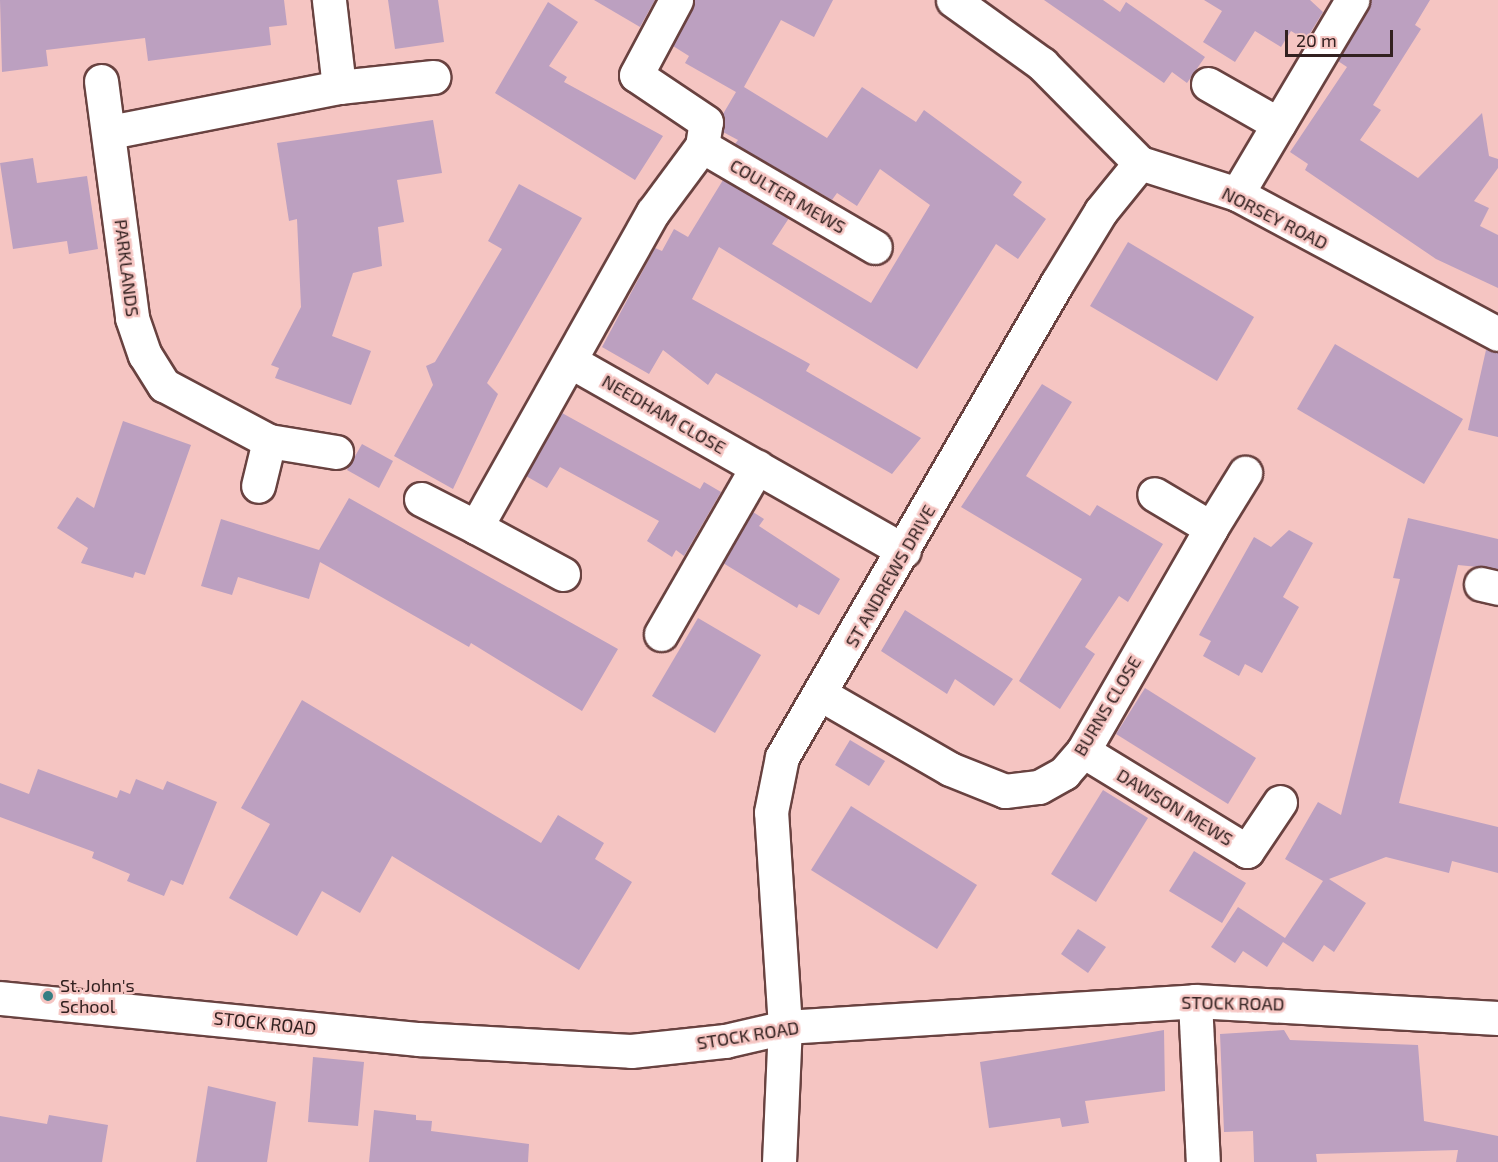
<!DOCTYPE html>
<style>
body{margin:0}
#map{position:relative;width:1498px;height:1162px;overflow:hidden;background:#f5c5c2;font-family:"Exo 2",sans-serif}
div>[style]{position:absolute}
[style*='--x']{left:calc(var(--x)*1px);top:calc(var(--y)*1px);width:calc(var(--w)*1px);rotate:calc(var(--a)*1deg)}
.building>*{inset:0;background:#bca0c0}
.roads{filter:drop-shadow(2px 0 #694240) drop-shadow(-2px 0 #694240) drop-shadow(0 2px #694240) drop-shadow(0 -2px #694240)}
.minor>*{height:33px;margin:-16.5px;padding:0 16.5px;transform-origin:16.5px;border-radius:16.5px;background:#fff}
.major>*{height:33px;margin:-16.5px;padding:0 16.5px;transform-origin:16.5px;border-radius:16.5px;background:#fff}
.dots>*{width:16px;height:16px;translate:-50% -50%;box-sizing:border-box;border:3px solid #f5c5c2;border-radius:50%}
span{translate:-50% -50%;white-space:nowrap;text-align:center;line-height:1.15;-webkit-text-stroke:5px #f5c5c2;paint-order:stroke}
.street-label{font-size:18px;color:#322120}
.poi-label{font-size:18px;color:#322120}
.left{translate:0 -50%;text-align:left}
.scale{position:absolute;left:1285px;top:30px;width:108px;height:27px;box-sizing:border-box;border:3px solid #322120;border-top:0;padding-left:8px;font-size:18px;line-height:21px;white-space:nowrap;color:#322120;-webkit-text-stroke:4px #f5c5c2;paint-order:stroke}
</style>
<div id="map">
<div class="building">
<i style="clip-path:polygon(0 0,284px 0,287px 25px,269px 27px,271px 45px,148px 61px,145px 38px,46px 50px,48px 66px,2px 72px)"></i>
<i style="clip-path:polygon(388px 0,438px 0,444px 42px,395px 49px)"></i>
<i style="clip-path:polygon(594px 0,655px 0,640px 27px)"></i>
<i style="clip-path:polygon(695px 0,833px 0,814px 37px,781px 20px,744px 87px,827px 138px,862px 87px,916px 122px,924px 110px,1022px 182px,1013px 195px,1046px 219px,1018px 259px,996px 244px,917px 369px,719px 247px,692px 299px,810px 364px,806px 371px,921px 438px,892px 474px,716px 373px,708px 385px,663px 350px,649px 374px,602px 347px,655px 248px,662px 251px,674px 229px,688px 237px,723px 180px,789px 218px,772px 244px,871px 303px,930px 205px,880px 169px,857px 206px,837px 193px,832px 200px,735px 144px,738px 140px,723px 132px,723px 114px,736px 92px,685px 63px,689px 56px,673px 46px)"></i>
<i style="clip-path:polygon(1044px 0,1103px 0,1120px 12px,1126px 2px,1205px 57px,1187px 83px,1172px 72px,1164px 83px)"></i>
<i style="clip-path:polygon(1204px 0,1310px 0,1323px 12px,1306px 40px,1291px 31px,1281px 47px,1255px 31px,1235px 62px,1203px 42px,1222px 11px)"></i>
<i style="clip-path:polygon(1371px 0,1430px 0,1415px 25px,1421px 29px,1373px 105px,1381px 110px,1360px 140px,1418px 178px,1482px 113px,1489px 156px,1498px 159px,1498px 168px,1474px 201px,1489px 208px,1480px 226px,1498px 235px,1498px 288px,1436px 259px,1305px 170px,1308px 164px,1290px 152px,1347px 67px,1338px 61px)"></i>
<i style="clip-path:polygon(548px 2px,578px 22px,549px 66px,567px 77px,564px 82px,663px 136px,635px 180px,495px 93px)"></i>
<i style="clip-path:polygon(433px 120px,442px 173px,397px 180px,404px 222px,378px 227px,382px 266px,353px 273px,332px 336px,371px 351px,351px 405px,275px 378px,279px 368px,271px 365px,301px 307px,297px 219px,289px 221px,277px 143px)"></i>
<i style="clip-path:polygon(33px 158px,37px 183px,87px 176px,98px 249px,69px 254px,67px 241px,13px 249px,0 163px)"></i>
<i style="clip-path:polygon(519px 184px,582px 218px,487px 383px,498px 394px,453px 489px,394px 456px,433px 385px,426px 366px,435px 362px,502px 249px,488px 241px)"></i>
<i style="clip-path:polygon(1128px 242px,1254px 317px,1217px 381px,1090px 306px)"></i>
<i style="clip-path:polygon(1335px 344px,1463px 419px,1424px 484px,1297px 409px)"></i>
<i style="clip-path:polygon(1486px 350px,1498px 353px,1498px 437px,1468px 430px)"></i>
<i style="clip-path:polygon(1042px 384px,1072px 402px,1026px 476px,1090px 516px,1097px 505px,1163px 544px,1128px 602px,1119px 596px,1085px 647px,1095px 654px,1060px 709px,1019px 681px,1082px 579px,961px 507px)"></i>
<i style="clip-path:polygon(562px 413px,700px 489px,704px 482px,721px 492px,684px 556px,676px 550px,672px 557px,647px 541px,659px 521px,560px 467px,547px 488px,526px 476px)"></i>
<i style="clip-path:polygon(123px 421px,191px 445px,145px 575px,135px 572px,133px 578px,81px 563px,88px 548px,57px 528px,77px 497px,94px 508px)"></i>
<i style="clip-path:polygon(362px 444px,393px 461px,379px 488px,347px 470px)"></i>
<i style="clip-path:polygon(349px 498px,618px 649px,582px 711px,471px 643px,469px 647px,320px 562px,309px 599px,238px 577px,232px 595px,201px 586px,221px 519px,319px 550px)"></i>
<i style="clip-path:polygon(753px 512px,764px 519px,759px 526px,840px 579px,819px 615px,799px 604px,797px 608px,723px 563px)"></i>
<i style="clip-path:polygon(1408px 518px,1498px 539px,1498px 569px,1458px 565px,1399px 803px,1498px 827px,1498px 873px,1452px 861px,1449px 873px,1386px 857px,1329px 879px,1366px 903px,1334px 952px,1324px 945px,1313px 962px,1283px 942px,1267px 967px,1243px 951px,1235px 963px,1211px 947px,1238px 907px,1285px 938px,1323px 881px,1285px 859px,1318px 802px,1341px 815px,1400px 579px,1393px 578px)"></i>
<i style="clip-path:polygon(1289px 530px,1313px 543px,1283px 597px,1299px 607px,1262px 673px,1245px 664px,1239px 676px,1203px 656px,1211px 641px,1199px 635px,1254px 537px,1271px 547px)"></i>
<i style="clip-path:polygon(905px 610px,1013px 679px,994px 706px,955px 679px,947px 694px,881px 651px)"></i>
<i style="clip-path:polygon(698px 618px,761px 655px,715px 733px,652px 696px)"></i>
<i style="clip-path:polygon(1145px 688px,1256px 758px,1228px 804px,1116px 734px)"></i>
<i style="clip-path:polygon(302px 700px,541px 843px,558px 815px,604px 843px,595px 859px,632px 882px,579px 970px,392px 856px,360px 913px,322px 891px,297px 936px,229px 898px,270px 824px,241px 808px)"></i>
<i style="clip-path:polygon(850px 740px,885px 761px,869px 786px,835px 765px)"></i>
<i style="clip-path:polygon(38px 769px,117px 798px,120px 790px,130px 794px,136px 779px,163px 790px,167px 781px,217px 802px,183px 885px,171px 880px,164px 896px,127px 881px,130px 874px,92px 858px,94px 852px,0 817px,0 783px,29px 794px)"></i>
<i style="clip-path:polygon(1103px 790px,1148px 818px,1096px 902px,1051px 874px)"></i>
<i style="clip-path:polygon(851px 806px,977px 885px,937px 949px,811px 870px)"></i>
<i style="clip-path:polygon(1194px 851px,1246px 883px,1222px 923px,1169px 891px)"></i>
<i style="clip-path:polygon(1078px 929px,1106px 947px,1088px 973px,1061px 954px)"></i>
<i style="clip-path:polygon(1164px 1030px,1165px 1091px,1085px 1101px,1089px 1123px,1062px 1127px,1060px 1118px,989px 1128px,980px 1062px)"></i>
<i style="clip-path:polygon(1284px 1030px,1290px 1040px,1418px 1045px,1424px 1121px,1498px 1136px,1498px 1162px,1456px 1162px,1458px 1150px,1316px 1154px,1317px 1162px,1254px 1162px,1253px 1131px,1224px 1132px,1220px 1034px)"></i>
<i style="clip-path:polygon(313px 1057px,364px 1062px,358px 1126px,308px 1122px)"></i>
<i style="clip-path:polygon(208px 1086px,276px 1102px,267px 1162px,196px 1162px)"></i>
<i style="clip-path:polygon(374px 1110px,416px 1115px,416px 1120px,432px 1121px,431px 1131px,529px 1144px,528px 1162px,369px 1162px)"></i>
<i style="clip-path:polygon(49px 1115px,108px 1125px,102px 1162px,0 1162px,0 1116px,47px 1124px)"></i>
</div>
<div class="roads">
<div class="minor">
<i style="--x:953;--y:0;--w:110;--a:35.7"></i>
<i style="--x:1042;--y:64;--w:139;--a:45.3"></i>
<i style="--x:1140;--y:163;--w:102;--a:17.7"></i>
<i style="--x:1237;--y:194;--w:296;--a:28.2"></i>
<i style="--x:101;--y:81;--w:239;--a:82.5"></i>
<i style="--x:132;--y:318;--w:39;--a:71"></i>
<i style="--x:145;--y:355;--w:36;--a:58"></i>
<i style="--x:164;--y:385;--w:119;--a:28.1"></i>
<i style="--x:269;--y:441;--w:46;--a:103.7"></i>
<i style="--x:1208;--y:84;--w:81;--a:29.7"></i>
<i style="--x:339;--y:87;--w:95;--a:-6.1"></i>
<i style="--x:110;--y:132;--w:233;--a:-11.1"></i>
<i style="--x:339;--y:87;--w:88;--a:-96.6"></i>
<i style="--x:702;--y:146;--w:200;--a:30.3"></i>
<i style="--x:1237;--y:194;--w:226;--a:-59.3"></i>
<i style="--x:570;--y:361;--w:384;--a:29.6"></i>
<i style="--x:269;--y:441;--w:68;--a:9.3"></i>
<i style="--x:421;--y:499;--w:62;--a:27"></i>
<i style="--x:1211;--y:528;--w:65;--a:-58.3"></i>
<i style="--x:563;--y:574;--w:99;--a:-151.6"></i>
<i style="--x:476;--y:527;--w:361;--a:-60.7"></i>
<i style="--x:653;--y:212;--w:82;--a:-53.4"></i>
<i style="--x:702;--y:146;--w:24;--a:-81"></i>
<i style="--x:706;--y:122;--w:84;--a:-146.1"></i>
<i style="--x:636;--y:75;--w:85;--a:-61.9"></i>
<i style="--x:1481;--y:584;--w:17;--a:13"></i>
<i style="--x:661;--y:634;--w:193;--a:-60.1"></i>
<i style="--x:822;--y:695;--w:148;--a:30"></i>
<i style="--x:950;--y:769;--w:59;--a:21.8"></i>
<i style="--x:1005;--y:791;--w:34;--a:-7"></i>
<i style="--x:1039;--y:787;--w:29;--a:-29"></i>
<i style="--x:1064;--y:773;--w:29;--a:-49"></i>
<i style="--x:1083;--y:751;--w:257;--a:-60.1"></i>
<i style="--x:1211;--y:528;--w:66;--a:-149.2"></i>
<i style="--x:1083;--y:751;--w:192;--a:31.4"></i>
<i style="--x:1247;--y:851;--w:59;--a:-56"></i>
<i style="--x:1195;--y:1001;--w:161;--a:87.2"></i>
<i style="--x:779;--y:1162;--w:135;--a:-87.5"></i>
<i style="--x:785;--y:1027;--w:215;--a:-93.7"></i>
<i style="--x:771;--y:812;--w:56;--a:-78.7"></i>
<i style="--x:782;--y:757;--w:548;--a:-59.88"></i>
<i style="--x:1057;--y:283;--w:84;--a:-58.6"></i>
<i style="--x:1101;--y:211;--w:62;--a:-50.9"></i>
</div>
<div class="major">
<i style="--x:0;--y:998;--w:420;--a:5.6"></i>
<i style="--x:418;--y:1039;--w:213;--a:3.2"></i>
<i style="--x:631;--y:1051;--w:95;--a:-6.1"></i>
<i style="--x:725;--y:1041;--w:62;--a:-13.1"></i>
<i style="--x:785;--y:1027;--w:411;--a:-3.6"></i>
<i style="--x:1195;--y:1001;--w:303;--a:3.2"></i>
</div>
</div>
<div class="dots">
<i style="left:48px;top:996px;background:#357e83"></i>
</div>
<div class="street-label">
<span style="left:788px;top:196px;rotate:30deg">COULTER MEWS</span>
<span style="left:1275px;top:218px;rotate:27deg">NORSEY ROAD</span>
<span style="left:127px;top:268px;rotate:83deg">PARKLANDS</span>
<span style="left:664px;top:414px;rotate:30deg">NEEDHAM CLOSE</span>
<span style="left:890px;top:576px;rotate:-60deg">ST ANDREWS DRIVE</span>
<span style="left:1107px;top:706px;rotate:-59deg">BURNS CLOSE</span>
<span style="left:1175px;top:807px;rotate:31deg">DAWSON MEWS</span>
<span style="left:1233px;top:1003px;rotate:1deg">STOCK ROAD</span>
<span style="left:265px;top:1023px;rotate:6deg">STOCK ROAD</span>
<span style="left:748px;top:1035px;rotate:-9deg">STOCK ROAD</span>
</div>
<div class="poi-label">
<span class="left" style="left:60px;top:996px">St. John's<br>School</span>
</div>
<div class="scale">20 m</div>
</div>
